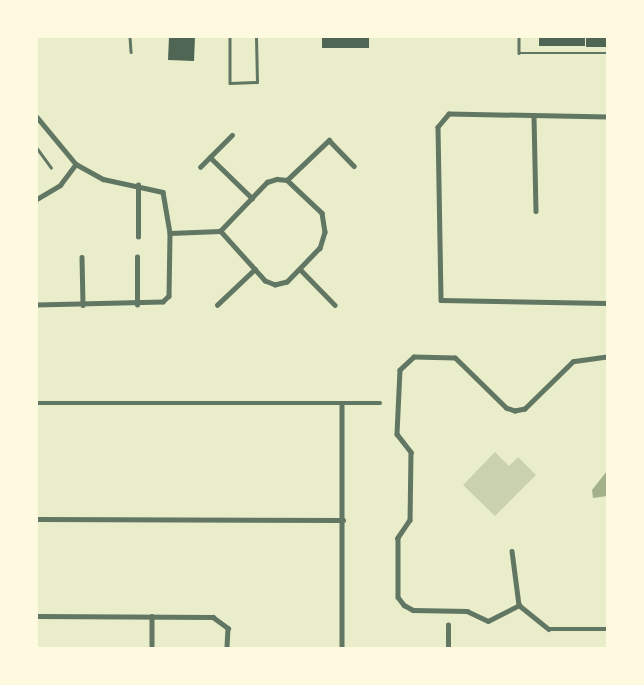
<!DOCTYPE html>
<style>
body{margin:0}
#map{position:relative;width:644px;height:685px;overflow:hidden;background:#e9edc9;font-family:Georgia,serif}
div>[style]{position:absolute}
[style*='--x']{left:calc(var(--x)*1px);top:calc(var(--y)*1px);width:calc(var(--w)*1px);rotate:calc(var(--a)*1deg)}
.green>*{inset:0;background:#cad2ad}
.water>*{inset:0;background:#a3b18a}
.building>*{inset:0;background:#4f6655}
.service>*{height:2.5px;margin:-1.25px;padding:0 1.25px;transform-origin:1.25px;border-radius:1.25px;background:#617663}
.minor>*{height:4.5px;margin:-2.25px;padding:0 2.25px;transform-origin:2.25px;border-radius:2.25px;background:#617663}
span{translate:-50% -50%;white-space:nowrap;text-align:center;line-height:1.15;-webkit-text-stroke:6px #fefae0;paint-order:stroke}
.frame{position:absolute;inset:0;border:38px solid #fefae0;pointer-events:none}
</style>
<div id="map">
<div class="green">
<i style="clip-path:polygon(495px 452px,509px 466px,518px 457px,536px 475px,495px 516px,463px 485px)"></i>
</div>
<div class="water">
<i style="clip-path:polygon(607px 471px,607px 496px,593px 498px,592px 490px)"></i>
</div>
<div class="building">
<i style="clip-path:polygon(169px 37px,195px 37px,194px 61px,168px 60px)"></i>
<i style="clip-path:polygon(322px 37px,369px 37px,369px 48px,322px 48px)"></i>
<i style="clip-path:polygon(539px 37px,585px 37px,585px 46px,539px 46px)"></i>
<i style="clip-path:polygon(586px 37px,607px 37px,607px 47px,586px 47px)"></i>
</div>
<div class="service">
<i style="--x:130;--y:37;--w:15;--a:86"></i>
<i style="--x:230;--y:37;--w:46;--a:90"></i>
<i style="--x:230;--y:83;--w:27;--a:-2"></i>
<i style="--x:257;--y:82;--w:45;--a:-91.3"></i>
<i style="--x:519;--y:37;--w:16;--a:90"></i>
<i style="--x:519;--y:53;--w:88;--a:0"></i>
<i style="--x:37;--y:148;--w:24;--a:54"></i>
</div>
<div class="minor">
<i style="--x:534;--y:116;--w:95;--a:88.8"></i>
<i style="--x:37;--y:117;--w:61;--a:50.3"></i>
<i style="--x:76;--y:164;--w:31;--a:29"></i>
<i style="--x:103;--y:179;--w:61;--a:12.2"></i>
<i style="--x:163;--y:192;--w:42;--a:80.3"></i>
<i style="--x:170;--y:233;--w:63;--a:90.9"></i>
<i style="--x:169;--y:296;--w:8;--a:135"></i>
<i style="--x:163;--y:302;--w:126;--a:178.6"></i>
<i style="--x:607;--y:117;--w:158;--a:-178.9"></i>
<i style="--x:449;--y:114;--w:17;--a:130"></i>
<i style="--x:438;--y:127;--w:173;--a:89"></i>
<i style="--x:441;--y:300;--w:166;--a:1"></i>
<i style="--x:210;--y:157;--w:59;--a:44.3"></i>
<i style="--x:200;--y:167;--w:45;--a:-45"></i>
<i style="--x:277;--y:179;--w:10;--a:6"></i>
<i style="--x:287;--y:180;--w:48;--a:43.3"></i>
<i style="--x:322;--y:213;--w:19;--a:81"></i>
<i style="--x:325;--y:232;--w:17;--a:107"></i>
<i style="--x:320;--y:248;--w:47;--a:134.1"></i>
<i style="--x:287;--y:282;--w:12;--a:166"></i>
<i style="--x:275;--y:285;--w:11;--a:-158"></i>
<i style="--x:265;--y:281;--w:67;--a:-132"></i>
<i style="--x:220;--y:231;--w:68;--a:-46.2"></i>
<i style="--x:267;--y:182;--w:10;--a:-17"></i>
<i style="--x:287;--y:180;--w:58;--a:-43.6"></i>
<i style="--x:329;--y:140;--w:36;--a:46"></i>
<i style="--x:37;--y:199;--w:27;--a:-31"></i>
<i style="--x:60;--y:185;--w:26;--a:-53"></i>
<i style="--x:170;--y:233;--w:50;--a:-2.3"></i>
<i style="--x:138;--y:237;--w:52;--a:-90"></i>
<i style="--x:82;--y:257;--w:48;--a:88.8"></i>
<i style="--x:300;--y:269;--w:50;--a:45.8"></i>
<i style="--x:137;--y:305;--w:48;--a:-90"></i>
<i style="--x:217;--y:305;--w:52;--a:-43.5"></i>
<i style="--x:607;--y:357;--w:34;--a:172"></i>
<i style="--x:573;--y:362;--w:67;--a:135.6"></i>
<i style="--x:525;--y:409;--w:10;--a:169"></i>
<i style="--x:515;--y:411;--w:9;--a:-162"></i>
<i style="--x:506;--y:408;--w:71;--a:-135.6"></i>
<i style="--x:455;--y:358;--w:41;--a:-178.6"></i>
<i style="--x:414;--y:357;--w:19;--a:137"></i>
<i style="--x:400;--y:370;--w:64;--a:92.7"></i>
<i style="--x:397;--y:434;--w:23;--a:52"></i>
<i style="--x:411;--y:452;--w:68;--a:90.8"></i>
<i style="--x:410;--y:520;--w:22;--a:124"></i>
<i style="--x:398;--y:538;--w:59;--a:90"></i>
<i style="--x:398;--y:597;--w:10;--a:53"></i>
<i style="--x:404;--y:605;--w:10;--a:29"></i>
<i style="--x:413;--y:610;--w:54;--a:1.1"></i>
<i style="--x:467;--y:611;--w:23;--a:25"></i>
<i style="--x:488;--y:621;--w:35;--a:-27"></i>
<i style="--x:519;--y:605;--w:38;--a:39"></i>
<i style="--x:549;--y:629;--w:58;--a:0"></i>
<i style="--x:37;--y:403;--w:343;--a:0"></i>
<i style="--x:342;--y:403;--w:245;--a:90"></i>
<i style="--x:37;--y:519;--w:306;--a:0.2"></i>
<i style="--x:512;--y:551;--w:54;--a:82.6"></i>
<i style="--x:37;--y:616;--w:176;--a:0.3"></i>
<i style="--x:213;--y:617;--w:19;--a:36"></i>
<i style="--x:228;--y:628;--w:20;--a:93"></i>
<i style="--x:152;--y:616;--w:32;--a:90"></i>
<i style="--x:448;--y:648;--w:23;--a:-90"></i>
</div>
<div class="frame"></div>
</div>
